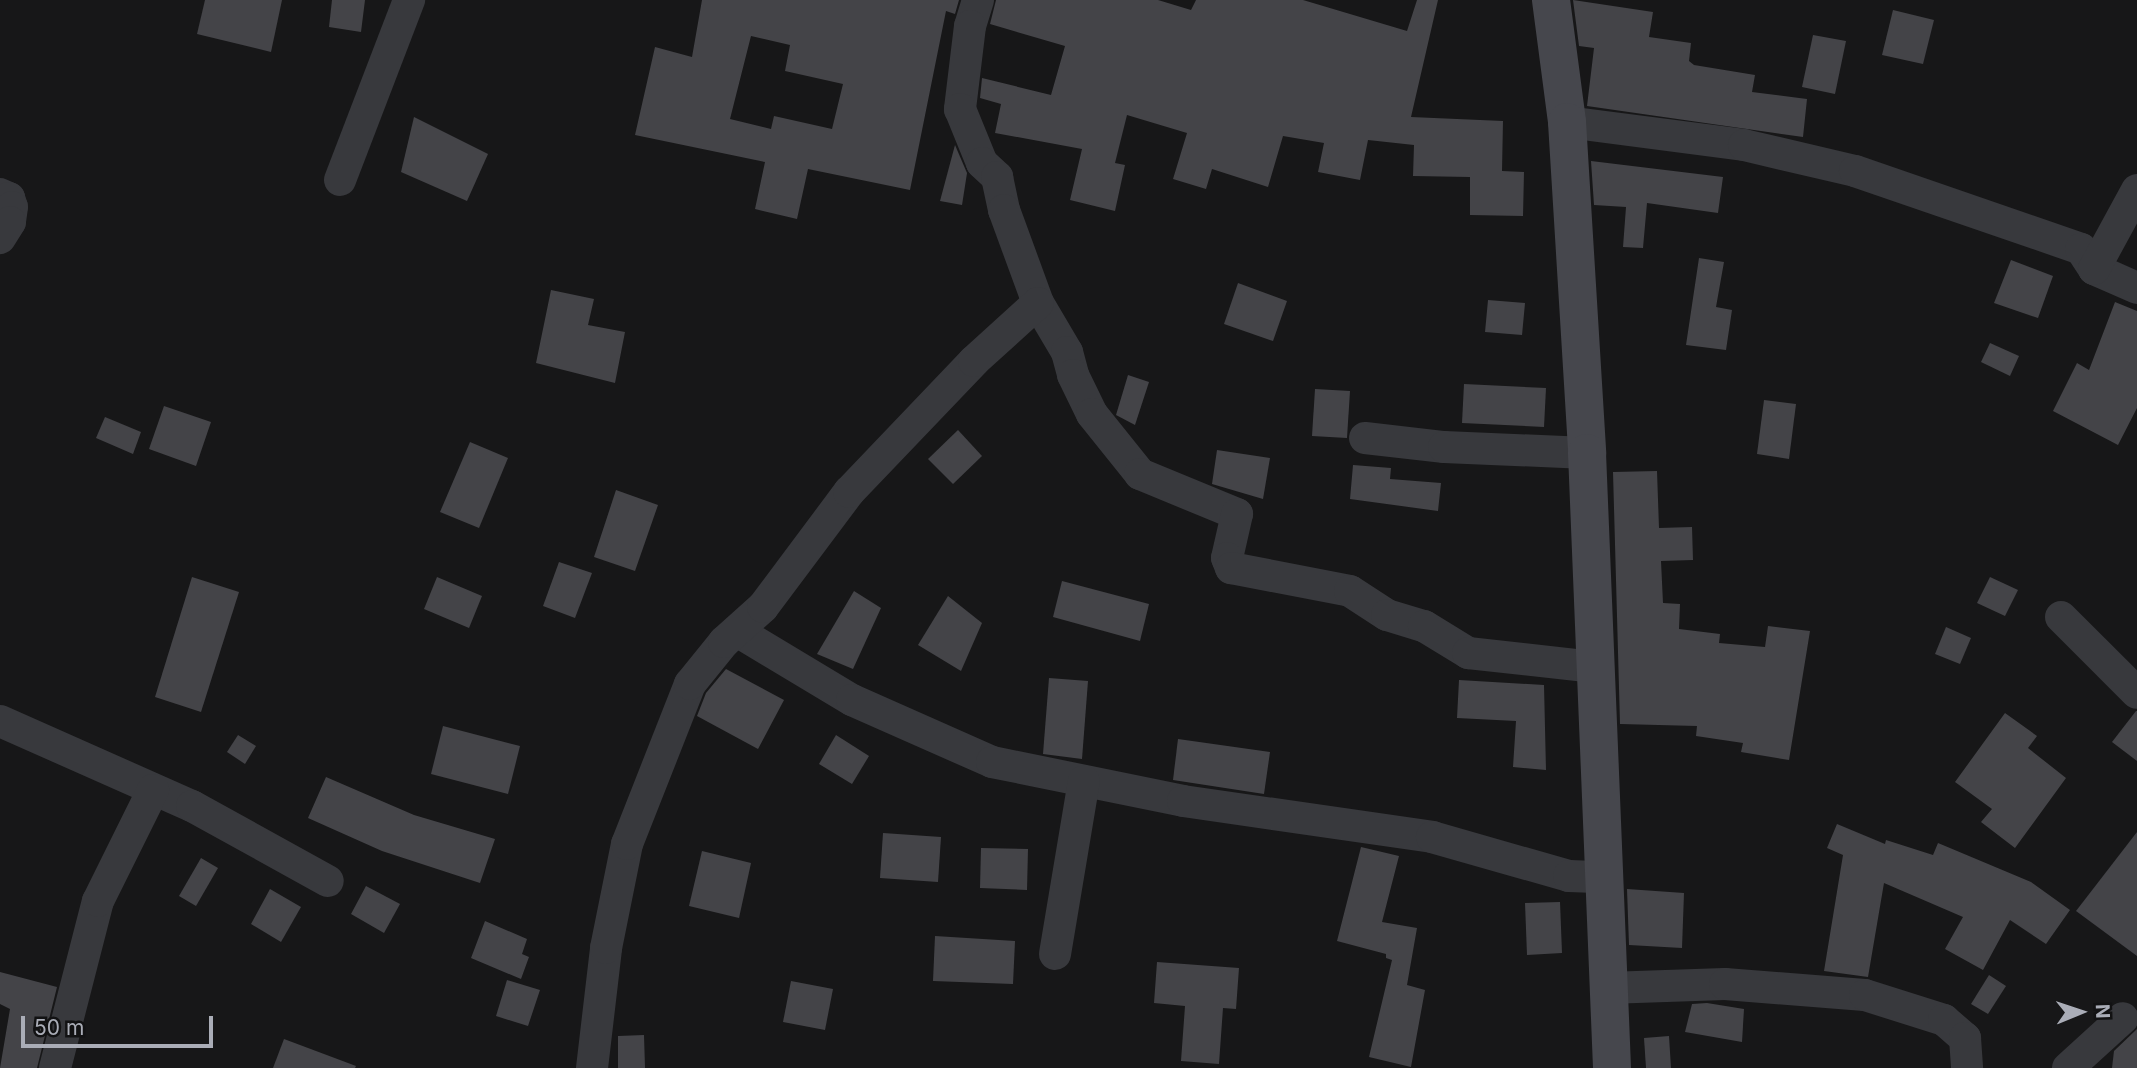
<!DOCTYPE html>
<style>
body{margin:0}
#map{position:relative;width:2137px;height:1068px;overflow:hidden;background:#171718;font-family:Inter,sans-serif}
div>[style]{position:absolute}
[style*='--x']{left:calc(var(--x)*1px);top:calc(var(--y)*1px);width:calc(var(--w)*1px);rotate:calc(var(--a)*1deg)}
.building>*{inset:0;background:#444448}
.street>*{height:32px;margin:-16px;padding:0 16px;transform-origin:16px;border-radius:16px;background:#38393d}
.secondary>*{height:38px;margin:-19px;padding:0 19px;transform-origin:19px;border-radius:19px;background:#46474d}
span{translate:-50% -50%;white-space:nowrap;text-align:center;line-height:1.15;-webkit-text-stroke:7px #121213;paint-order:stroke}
.north{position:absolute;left:2046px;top:977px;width:70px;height:70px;-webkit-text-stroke:5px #121213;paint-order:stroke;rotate:88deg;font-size:19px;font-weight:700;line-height:28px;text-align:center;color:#aaadb7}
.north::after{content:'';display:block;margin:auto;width:24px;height:32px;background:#aaadb7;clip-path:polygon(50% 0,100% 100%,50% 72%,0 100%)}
.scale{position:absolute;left:21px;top:1016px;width:192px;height:32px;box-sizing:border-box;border:4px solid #aaadb7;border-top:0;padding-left:9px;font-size:21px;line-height:24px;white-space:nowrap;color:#aaadb7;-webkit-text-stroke:5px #121213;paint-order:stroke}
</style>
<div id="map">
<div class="building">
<i style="clip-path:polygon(205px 0,282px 0,271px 52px,197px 34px)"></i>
<i style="clip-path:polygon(332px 0,365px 0,361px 32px,329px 27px)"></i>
<i style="clip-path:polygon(evenodd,702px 0,959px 0,955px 14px,946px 11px,910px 190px,808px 169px,797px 219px,755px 209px,765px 162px,635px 135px,655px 47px,692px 57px,702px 0,751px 36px,790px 45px,785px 71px,843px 84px,832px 129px,774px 116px,771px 129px,730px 119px,751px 36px)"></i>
<i style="clip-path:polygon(996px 0,1158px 0,1191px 10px,1196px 0,1303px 0,1407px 31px,1417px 0,1438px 0,1411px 117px,1503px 121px,1502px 171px,1524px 172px,1523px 216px,1470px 215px,1470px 177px,1413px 176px,1414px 145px,1368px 140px,1360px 180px,1318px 172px,1324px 143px,1283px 136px,1268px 187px,1212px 169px,1206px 189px,1173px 179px,1187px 133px,1127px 115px,1115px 163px,1125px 165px,1115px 211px,1070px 200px,1082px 149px,995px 133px,1001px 104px,980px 98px,982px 78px,1051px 95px,1065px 46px,990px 24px)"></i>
<i style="clip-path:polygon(1573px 0,1653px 12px,1649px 37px,1691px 43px,1689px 61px,1694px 65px,1755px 75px,1752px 92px,1807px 99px,1803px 137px,1587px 106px,1594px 48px,1579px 46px)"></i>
<i style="clip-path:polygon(1893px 10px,1934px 20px,1923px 64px,1882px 55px)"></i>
<i style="clip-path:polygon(1813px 35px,1846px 41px,1835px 94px,1802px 87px)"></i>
<i style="clip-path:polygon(414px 117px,488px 154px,467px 201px,401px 172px)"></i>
<i style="clip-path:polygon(955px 145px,967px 173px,962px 205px,940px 201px)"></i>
<i style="clip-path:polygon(1591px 161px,1723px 177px,1718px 213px,1647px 203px,1643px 248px,1623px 247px,1626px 207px,1594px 205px)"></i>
<i style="clip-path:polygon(1699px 258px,1724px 262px,1716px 307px,1732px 310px,1726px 350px,1686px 345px)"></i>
<i style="clip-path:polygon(2011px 260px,2053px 276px,2038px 318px,1994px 303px)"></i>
<i style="clip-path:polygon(1238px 283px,1287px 301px,1273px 341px,1224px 324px)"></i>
<i style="clip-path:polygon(551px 290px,594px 299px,588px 325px,625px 332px,615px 383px,536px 363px)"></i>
<i style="clip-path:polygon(1488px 300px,1525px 303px,1522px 335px,1485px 332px)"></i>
<i style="clip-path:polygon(2115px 302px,2137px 311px,2137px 408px,2118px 445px,2053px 411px,2077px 363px,2089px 370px)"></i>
<i style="clip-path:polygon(1990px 343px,2019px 356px,2010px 376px,1981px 362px)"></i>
<i style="clip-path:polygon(1128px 375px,1149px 382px,1135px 425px,1116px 415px)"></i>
<i style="clip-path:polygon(1464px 384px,1546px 388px,1544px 427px,1462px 423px)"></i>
<i style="clip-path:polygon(1315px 389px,1350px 391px,1347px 438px,1312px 436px)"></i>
<i style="clip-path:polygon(1764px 400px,1796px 404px,1789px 459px,1757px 454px)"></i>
<i style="clip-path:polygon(164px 406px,211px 422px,196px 466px,149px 449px)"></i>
<i style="clip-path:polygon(105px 417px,141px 432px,133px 454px,96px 438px)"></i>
<i style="clip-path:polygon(958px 430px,982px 456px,953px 484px,928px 459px)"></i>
<i style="clip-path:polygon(470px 442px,508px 458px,479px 528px,440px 512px)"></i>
<i style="clip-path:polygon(1217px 450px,1270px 458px,1263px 499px,1212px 484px)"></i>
<i style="clip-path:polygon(1353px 465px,1391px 468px,1390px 479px,1441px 483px,1438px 511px,1350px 499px)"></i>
<i style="clip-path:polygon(1657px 471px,1659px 528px,1692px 527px,1693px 560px,1661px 561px,1663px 603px,1680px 604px,1679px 629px,1720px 634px,1719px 643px,1765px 647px,1768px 626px,1810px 631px,1789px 760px,1741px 752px,1743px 743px,1696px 736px,1697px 726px,1620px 724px,1613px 472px)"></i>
<i style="clip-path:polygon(616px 490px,658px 505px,635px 571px,594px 557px)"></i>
<i style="clip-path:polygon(559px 562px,592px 573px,575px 618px,543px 606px)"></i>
<i style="clip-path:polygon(192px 577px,239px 592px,201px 712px,155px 697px)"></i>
<i style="clip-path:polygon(437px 577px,482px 596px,469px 628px,424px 609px)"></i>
<i style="clip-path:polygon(1990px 577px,2018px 590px,2005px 616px,1977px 603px)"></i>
<i style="clip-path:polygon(1062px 581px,1149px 604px,1140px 641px,1053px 617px)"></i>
<i style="clip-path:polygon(854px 591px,881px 608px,853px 669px,817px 654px)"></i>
<i style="clip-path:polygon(948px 596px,982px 623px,961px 671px,918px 645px)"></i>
<i style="clip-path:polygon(1946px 627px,1971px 638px,1960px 664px,1935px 654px)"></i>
<i style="clip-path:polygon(726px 669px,784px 700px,758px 749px,697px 716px,706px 693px)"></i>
<i style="clip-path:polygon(1049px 678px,1088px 681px,1082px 759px,1043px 754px)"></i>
<i style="clip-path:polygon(1459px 680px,1544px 685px,1546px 770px,1513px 767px,1516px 721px,1457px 718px)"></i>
<i style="clip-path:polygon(2136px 711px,2137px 711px,2137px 761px,2112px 742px)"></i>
<i style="clip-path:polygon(2005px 713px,2037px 736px,2028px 748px,2066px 778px,2015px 848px,1981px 822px,1992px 809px,1955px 782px)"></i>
<i style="clip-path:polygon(443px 726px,520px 746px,508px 794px,431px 774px)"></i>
<i style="clip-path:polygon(238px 735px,256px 746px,245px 764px,227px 752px)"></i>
<i style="clip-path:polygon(836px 735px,869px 756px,852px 784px,819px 764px)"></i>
<i style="clip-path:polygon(1178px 739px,1270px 752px,1264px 794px,1173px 780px)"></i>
<i style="clip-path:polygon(326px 777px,414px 815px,495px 839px,480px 883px,382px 851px,308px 818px)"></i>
<i style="clip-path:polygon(1837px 824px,1885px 844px,1886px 840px,1933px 855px,1938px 843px,2031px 882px,2070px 910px,2046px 944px,2010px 920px,1983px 970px,1945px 949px,1963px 917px,1884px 883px,1868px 977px,1824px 971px,1843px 855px,1827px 848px)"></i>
<i style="clip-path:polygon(2137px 832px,2137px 956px,2076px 911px)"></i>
<i style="clip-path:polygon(883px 833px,941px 837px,938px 882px,880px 878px)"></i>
<i style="clip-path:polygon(1361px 847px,1399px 856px,1382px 922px,1417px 928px,1407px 985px,1425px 990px,1411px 1067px,1369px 1057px,1392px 960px,1386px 958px,1386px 954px,1337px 941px)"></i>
<i style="clip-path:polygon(981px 848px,1028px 849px,1027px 890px,980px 888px)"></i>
<i style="clip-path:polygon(702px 851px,751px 863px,739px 918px,689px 906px)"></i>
<i style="clip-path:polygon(201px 858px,218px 868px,196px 906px,179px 896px)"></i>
<i style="clip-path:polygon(366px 886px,400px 904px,384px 933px,351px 914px)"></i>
<i style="clip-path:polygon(270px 889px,301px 907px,281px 942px,251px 924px)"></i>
<i style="clip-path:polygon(1627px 889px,1684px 893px,1682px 948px,1629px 945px)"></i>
<i style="clip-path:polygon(1560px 902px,1562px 953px,1527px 955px,1525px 903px)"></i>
<i style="clip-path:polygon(485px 921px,527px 939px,522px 954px,529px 957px,521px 979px,471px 958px)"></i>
<i style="clip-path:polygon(935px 936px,1015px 941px,1013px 984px,933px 981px)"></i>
<i style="clip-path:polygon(1157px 962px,1239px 968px,1236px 1009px,1223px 1008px,1219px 1064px,1181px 1061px,1185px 1006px,1154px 1003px)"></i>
<i style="clip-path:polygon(0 972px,57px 987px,37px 1068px,0 1068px,10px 1009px,0 1004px)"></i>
<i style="clip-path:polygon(1989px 975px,2006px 986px,1988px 1014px,1971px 1004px)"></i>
<i style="clip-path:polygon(507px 980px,540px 990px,528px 1026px,496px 1016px)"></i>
<i style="clip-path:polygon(791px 981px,833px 989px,825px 1030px,783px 1022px)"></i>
<i style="clip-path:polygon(1707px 1003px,1744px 1009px,1742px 1042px,1685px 1032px,1692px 1004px)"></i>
<i style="clip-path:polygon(2137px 1029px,2137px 1068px,2112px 1068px,2114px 1051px)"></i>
<i style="clip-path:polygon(644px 1035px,645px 1068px,618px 1068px,618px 1036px)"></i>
<i style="clip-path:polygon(1669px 1036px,1671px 1068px,1646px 1068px,1644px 1038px)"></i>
<i style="clip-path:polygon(284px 1039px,356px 1066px,355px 1068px,273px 1068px)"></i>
</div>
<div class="street">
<i style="--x:978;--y:0;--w:27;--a:107"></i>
<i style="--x:970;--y:26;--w:84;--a:96.9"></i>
<i style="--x:960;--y:109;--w:58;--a:67.8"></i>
<i style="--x:982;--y:163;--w:21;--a:43"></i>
<i style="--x:997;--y:177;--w:34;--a:78"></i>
<i style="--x:1004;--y:210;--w:99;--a:69.9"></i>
<i style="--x:1038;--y:303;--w:57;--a:59.4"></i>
<i style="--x:1067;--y:352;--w:24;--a:75"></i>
<i style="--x:1073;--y:375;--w:43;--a:64"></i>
<i style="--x:1092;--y:414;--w:77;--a:51.3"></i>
<i style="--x:1140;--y:474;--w:105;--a:22.4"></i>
<i style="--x:1237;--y:514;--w:45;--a:102.8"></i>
<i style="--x:1227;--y:558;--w:11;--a:68"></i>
<i style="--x:1231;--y:568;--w:121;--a:10.9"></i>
<i style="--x:1350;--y:591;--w:44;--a:33"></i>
<i style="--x:1387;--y:615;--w:39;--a:17"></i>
<i style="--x:1424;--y:626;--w:52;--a:31.5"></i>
<i style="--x:1468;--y:653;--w:128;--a:6.3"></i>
<i style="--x:1567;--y:122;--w:178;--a:7.4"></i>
<i style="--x:1744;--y:145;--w:114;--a:13.2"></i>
<i style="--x:1855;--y:171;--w:239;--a:19"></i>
<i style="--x:2081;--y:249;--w:24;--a:57"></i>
<i style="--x:2094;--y:269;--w:47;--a:23.8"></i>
<i style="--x:340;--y:180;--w:193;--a:-69"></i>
<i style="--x:0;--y:194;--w:10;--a:24"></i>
<i style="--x:9;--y:198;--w:9;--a:72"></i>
<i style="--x:12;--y:207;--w:15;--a:98"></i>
<i style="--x:10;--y:222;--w:19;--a:122"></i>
<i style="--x:2094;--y:269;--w:90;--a:-61.4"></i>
<i style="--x:1365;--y:438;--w:80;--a:6.5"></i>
<i style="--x:1444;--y:447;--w:143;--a:2.4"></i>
<i style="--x:2061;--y:617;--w:107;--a:45"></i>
<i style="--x:737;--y:631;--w:134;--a:31"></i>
<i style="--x:852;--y:700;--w:153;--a:23.9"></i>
<i style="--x:992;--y:762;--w:195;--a:11.5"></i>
<i style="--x:1183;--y:801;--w:252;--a:8.2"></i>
<i style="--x:1432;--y:837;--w:142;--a:15.9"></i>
<i style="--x:1569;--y:876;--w:34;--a:2"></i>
<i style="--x:0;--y:721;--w:210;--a:23.9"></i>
<i style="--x:192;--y:806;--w:155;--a:28.9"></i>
<i style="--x:1055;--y:954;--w:175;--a:-80.5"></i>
<i style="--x:1607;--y:988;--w:118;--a:-1.9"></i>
<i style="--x:1725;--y:984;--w:140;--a:4.5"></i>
<i style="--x:1865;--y:995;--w:83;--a:17.6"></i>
<i style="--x:1944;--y:1020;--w:28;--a:41"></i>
<i style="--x:1965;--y:1038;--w:30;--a:86"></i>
<i style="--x:55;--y:1068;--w:172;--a:-75.6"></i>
<i style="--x:98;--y:901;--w:124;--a:-63.6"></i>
<i style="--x:592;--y:1068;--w:121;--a:-83.3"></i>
<i style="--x:606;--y:948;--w:106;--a:-78.6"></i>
<i style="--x:627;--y:844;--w:172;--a:-68.5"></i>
<i style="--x:690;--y:684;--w:54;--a:-51"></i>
<i style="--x:724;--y:642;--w:52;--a:-41.9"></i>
<i style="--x:763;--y:607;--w:144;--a:-53.2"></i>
<i style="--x:849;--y:492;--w:181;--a:-46.3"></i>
<i style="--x:974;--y:361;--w:86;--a:-42.2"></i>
<i style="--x:2068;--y:1068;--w:74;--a:-42.3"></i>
</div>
<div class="secondary">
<i style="--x:1551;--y:0;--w:123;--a:82.5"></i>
<i style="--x:1567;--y:122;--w:332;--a:86.5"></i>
<i style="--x:1587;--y:453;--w:616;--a:87.67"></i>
</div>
<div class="north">N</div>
<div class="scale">50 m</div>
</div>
